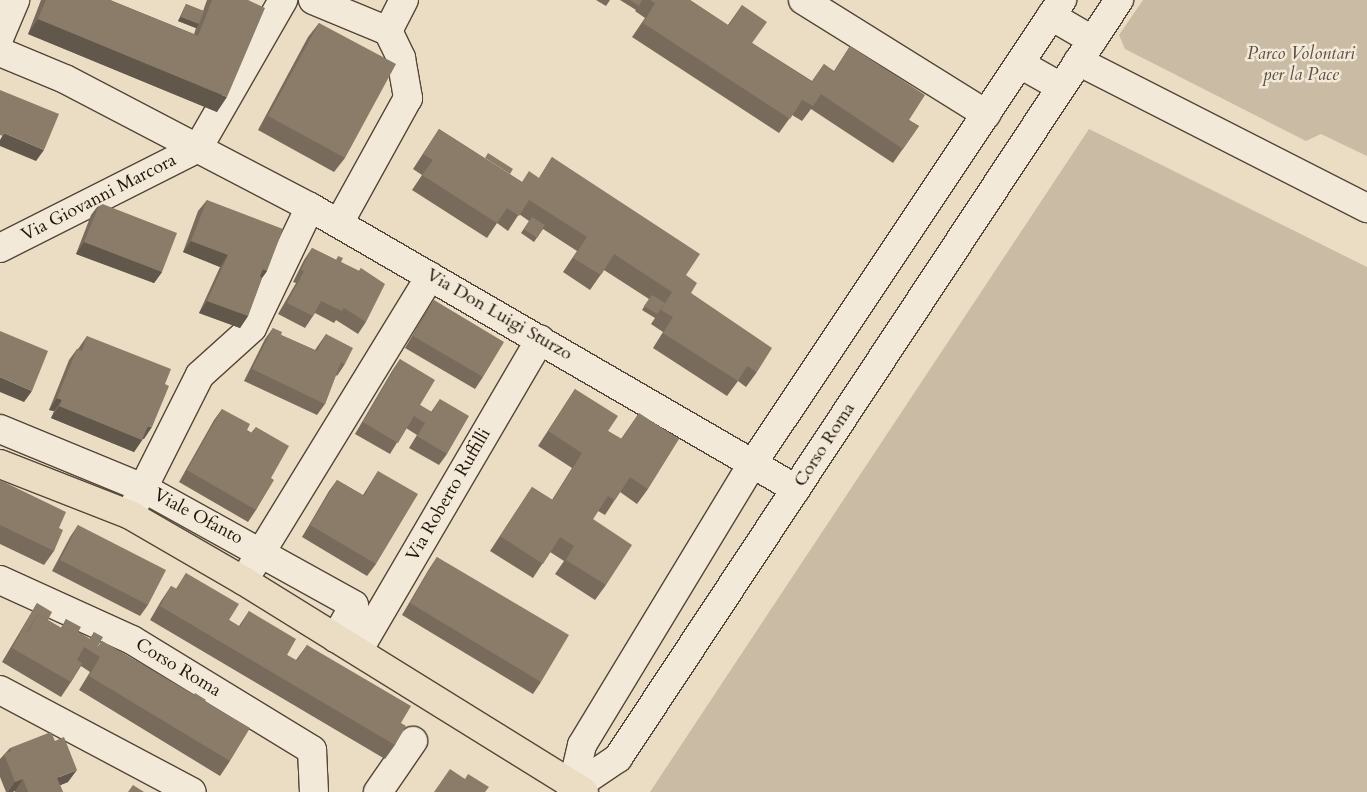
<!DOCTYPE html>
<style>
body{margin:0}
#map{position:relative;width:1367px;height:792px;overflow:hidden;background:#ebddc3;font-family:Cardo,serif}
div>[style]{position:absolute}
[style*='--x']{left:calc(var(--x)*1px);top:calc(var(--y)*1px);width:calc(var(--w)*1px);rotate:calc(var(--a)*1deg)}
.green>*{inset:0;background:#c9bba4}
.roads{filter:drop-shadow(1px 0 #544638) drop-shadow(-1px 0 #544638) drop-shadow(0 1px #544638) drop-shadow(0 -1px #544638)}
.minor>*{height:28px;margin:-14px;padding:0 14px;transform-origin:14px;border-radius:14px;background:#f2e9d8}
.major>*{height:28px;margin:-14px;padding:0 14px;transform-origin:14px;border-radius:14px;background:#ebddc3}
.wall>*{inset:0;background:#786b5b}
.shaded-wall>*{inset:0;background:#61574a}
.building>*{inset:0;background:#8b7c6a}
span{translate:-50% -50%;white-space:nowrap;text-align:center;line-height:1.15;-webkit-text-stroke:5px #f2e9d8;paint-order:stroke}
.park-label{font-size:18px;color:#5c4e40;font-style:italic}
.street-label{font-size:18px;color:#22130a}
</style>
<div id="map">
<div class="green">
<i style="clip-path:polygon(1143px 0,1367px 0,1367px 156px,1321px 134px,1306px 141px,1125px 49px,1119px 35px)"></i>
<i style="clip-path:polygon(1089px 129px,1367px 267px,1367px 792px,650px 792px)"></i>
</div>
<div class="roads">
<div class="minor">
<i style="--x:313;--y:0;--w:81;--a:22.5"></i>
<i style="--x:388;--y:31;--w:30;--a:64"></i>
<i style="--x:401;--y:58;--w:41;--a:80.1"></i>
<i style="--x:408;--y:98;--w:143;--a:118.9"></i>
<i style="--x:803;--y:0;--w:216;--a:31.9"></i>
<i style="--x:1051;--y:16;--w:48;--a:30.3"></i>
<i style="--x:388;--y:31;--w:35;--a:-63"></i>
<i style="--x:0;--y:36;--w:39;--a:-67"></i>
<i style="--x:0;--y:52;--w:70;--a:22.6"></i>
<i style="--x:65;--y:79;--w:276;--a:27.6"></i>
<i style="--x:310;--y:207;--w:562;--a:30.12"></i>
<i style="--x:1078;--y:61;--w:324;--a:27"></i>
<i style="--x:1020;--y:64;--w:47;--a:29.3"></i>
<i style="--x:0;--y:248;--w:222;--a:-26.8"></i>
<i style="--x:198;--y:148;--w:171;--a:-60.1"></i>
<i style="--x:0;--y:429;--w:155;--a:22.4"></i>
<i style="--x:143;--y:488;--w:241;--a:29"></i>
<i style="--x:354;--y:605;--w:38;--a:119"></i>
<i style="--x:135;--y:504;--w:144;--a:-63.3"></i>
<i style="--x:200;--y:375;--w:70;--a:-42.1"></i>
<i style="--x:252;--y:328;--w:134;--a:-64.4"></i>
<i style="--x:252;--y:567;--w:341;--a:-58.5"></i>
<i style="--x:0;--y:580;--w:145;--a:24.4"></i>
<i style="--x:132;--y:640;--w:211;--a:31.4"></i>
<i style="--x:312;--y:750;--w:42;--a:87.3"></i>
<i style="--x:358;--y:651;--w:361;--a:-59.7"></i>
<i style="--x:0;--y:690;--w:217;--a:28"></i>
<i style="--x:575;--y:787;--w:52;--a:-34"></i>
<i style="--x:618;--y:758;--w:909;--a:-56.54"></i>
<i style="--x:378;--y:792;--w:62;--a:-55.5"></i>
<i style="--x:571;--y:792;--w:48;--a:-76.8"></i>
<i style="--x:582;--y:745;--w:330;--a:-58.8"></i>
<i style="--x:753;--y:463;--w:557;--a:-56.28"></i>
</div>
<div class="major">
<i style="--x:0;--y:464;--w:140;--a:21.4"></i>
<i style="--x:130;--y:515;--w:132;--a:30.1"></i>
<i style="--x:244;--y:581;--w:400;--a:31.8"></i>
</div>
</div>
<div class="wall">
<i style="clip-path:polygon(41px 0,110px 0,194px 34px,196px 28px,178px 21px,184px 8px,186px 4px,203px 11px,207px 0,248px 0,217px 112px,28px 34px)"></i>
<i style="clip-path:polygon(596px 0,610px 0,606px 6px)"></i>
<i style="clip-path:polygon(620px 0,690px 0,728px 25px,742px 5px,752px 43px,812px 81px,824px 64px,834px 71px,850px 46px,909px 120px,919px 126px,893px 163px,811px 109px,802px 121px,792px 115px,779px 133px,632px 37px,645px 18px,635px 11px,636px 10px)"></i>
<i style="clip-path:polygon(319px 23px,345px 158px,334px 172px,258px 130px,308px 37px)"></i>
<i style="clip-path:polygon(439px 129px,522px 182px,539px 178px,552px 157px,686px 275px,691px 293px,757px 372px,746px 387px,738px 381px,727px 396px,653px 348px,663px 332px,651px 324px,657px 315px,655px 318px,642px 310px,649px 299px,604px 270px,590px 290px,563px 272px,577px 251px,543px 229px,534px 242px,521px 233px,529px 221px,519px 214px,508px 231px,497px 223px,487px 238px,412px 190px,422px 175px,413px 169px)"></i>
<i style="clip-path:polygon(207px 200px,267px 271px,262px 278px,248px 316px,240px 328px,199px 313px,220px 267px,183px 252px,198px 211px)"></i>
<i style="clip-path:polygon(100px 203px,162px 272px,154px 283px,76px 254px,91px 215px)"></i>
<i style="clip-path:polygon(312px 248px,359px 271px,361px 268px,366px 322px,358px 334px,336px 320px,334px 323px,315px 313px,305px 328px,278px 314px,296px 283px,293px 282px,304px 260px)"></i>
<i style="clip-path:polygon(434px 300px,483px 377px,475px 389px,405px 348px,426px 312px)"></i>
<i style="clip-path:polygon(273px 328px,281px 335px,315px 350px,326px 334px,345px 364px,337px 376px,336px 375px,325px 404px,317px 415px,244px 381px,265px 339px)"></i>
<i style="clip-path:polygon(87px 336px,144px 439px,143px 439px,134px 452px,51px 418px,54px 411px,49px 410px,69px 360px,77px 349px,78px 349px)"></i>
<i style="clip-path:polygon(400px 359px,420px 405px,431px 412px,440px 399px,447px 454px,439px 465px,409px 448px,417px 435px,406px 428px,390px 454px,355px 434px,392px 371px)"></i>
<i style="clip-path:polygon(575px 389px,608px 431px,621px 439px,639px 413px,648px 489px,637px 504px,620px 492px,605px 515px,598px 511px,593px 519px,606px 585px,595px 600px,555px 574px,564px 561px,550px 552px,533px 578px,490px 551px,532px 487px,552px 500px,572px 468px,538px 446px)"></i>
<i style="clip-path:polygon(222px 409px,247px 430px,251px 433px,256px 427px,271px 478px,256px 510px,248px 522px,179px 482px,214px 420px)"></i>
<i style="clip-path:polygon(378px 471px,376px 564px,367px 576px,302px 537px,329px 491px,337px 480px,363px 495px)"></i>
<i style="clip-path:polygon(0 480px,59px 528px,54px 551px,44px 565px,0 544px)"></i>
<i style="clip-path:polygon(78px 525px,148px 605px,140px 616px,52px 571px,70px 537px)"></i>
<i style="clip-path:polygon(437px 557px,541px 682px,533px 694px,402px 615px,429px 569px)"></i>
<i style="clip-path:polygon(186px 573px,229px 620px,239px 626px,249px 611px,287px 655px,296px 660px,307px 645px,401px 723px,395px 745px,385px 759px,150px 620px,161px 601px,171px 586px,176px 589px)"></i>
<i style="clip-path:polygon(37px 603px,48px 620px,61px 628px,66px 619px,78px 632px,90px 639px,94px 632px,97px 648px,102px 641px,205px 701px,230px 761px,220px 776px,79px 690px,90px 672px,81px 666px,71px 682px,61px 697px,2px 662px)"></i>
<i style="clip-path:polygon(10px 748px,68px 782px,60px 785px,63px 792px,15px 792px,15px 791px,12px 792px,6px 792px,0 777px,0 759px)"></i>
</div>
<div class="shaded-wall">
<i style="clip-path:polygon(181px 17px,199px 24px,196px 28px,178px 21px)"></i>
<i style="clip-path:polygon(38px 19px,227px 97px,217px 112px,28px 34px)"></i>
<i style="clip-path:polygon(4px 133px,44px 150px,36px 161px,0 146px,0 140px)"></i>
<i style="clip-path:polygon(191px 241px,228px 255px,220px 267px,183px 252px)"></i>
<i style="clip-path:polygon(84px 242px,162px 272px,154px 283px,76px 254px)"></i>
<i style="clip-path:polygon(263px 269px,267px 271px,259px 282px,254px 280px)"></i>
<i style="clip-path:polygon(207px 301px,248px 316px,240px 328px,199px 313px)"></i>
<i style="clip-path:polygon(0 377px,32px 391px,24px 402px,0 392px)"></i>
<i style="clip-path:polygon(57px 398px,62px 400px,54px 411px,49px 410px)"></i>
<i style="clip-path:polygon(59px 406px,142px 440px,134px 452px,51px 418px)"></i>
<i style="clip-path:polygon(148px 426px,152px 427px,144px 439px,140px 438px)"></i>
<i style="clip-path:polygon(77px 770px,68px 782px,49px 790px,57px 778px)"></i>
<i style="clip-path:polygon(23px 779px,15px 791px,12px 792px,8px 792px,15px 782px)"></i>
</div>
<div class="building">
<i style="clip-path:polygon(46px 0,110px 0,198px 36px,212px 0,248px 0,265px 8px,227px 97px,38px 19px)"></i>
<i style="clip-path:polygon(630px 0,642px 0,639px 6px)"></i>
<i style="clip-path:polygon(650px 0,690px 0,729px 26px,742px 5px,767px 22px,752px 43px,812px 82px,824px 64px,834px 72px,850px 46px,925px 95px,909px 120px,919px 126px,903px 149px,821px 94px,813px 106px,802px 100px,790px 119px,643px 23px,655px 3px)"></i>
<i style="clip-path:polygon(186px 4px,204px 11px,199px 24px,181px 17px)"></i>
<i style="clip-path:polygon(319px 23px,396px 64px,345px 158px,268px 116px)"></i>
<i style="clip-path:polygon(0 90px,59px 114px,44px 150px,4px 133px,3px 136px,0 135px)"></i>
<i style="clip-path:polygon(439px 129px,522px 182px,529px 171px,539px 178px,552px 157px,700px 254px,686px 275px,697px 283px,691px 293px,772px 348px,757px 372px,747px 366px,738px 381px,663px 333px,673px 317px,661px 310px,672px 292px,614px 254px,601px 275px,573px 258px,587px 237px,529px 200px,519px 216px,507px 208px,497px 223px,422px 175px,433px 160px,423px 154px)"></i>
<i style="clip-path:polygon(488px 153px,513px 169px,510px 174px,485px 158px)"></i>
<i style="clip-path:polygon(207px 200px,283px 229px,267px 271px,263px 269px,260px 276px,262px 278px,248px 316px,207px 301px,228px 255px,191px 241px)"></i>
<i style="clip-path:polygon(100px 203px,177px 233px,162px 272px,84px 242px)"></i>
<i style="clip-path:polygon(532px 217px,545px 225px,537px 238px,524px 229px)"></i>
<i style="clip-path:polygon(312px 248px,336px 260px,338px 256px,343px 258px,341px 262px,359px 271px,361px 268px,385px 284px,366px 322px,344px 308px,342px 311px,321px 301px,313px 316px,287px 303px,304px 271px,301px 270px)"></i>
<i style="clip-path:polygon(652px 295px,665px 303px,657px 314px,644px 306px)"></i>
<i style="clip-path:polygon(434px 300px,504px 342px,483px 377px,413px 336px)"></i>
<i style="clip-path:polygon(273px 328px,282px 332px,281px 335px,317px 351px,326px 334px,353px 348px,345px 364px,341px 362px,325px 404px,252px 369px)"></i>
<i style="clip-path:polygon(0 331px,48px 351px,32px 391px,0 377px)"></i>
<i style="clip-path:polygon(87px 336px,171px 369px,165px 384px,169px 386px,152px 427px,148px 426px,142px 440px,59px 406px,62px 400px,57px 398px,77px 349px,82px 351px)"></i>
<i style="clip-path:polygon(400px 359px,435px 380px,420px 405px,432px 412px,440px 399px,469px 416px,447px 454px,417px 436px,425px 423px,414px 416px,398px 443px,363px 422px)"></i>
<i style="clip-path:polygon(575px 389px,618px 416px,608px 431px,622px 439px,639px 413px,679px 439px,648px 489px,630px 477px,615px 500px,608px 496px,593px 519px,632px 545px,606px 585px,566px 560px,574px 546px,560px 537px,543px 564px,500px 536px,532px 487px,553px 500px,582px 453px,548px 431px)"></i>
<i style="clip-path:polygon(222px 409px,250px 424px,247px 430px,252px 433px,256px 427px,289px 446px,271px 478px,274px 480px,256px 510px,187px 470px)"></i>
<i style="clip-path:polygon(378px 471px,418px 494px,376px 564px,310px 525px,337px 480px,364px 496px)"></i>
<i style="clip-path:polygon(0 480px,66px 512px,59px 528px,63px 530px,54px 551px,0 525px)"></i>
<i style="clip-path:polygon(78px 525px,166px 570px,148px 605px,60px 560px)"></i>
<i style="clip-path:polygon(437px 557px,569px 635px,541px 682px,410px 603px)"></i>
<i style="clip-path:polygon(186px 573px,239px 604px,229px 620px,240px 627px,249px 611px,296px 639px,287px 655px,297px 661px,307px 645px,411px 706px,401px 723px,406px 726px,395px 745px,160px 606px,171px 586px,177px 589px)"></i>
<i style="clip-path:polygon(37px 603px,52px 612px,48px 620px,38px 615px,27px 632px,23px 629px,16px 640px)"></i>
<i style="clip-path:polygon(38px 615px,98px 648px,102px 641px,250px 728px,230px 761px,89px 676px,100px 657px,84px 647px,77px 660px,82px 663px,71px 682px,12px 648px,23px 629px,28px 632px)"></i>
<i style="clip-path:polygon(66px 619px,81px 627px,78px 632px,90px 639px,94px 632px,103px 637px,97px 648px,62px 628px)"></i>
<i style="clip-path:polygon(195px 693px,206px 700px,205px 701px,194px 695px)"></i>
<i style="clip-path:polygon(51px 732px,55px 741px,64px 737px,77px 770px,57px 778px,63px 792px,28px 792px,23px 779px,15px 782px,4px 754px,11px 751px,10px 748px)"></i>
<i style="clip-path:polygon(450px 769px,465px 779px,468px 774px,489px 787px,485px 792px,434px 792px)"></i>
<i style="clip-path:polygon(133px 785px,144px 792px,128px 792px)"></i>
</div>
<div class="park-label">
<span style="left:1301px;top:65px">Parco Volontari<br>per la Pace</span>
</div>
<div class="street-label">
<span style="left:99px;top:198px;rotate:-27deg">Via Giovanni Marcora</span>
<span style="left:499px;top:315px;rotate:30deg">Via Don Luigi Sturzo</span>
<span style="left:825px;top:445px;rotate:-57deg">Corso Roma</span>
<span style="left:449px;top:495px;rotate:-60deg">Via Roberto Ruffilli</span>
<span style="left:198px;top:517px;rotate:28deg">Viale Ofanto</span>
<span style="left:178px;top:668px;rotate:31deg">Corso Roma</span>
</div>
</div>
